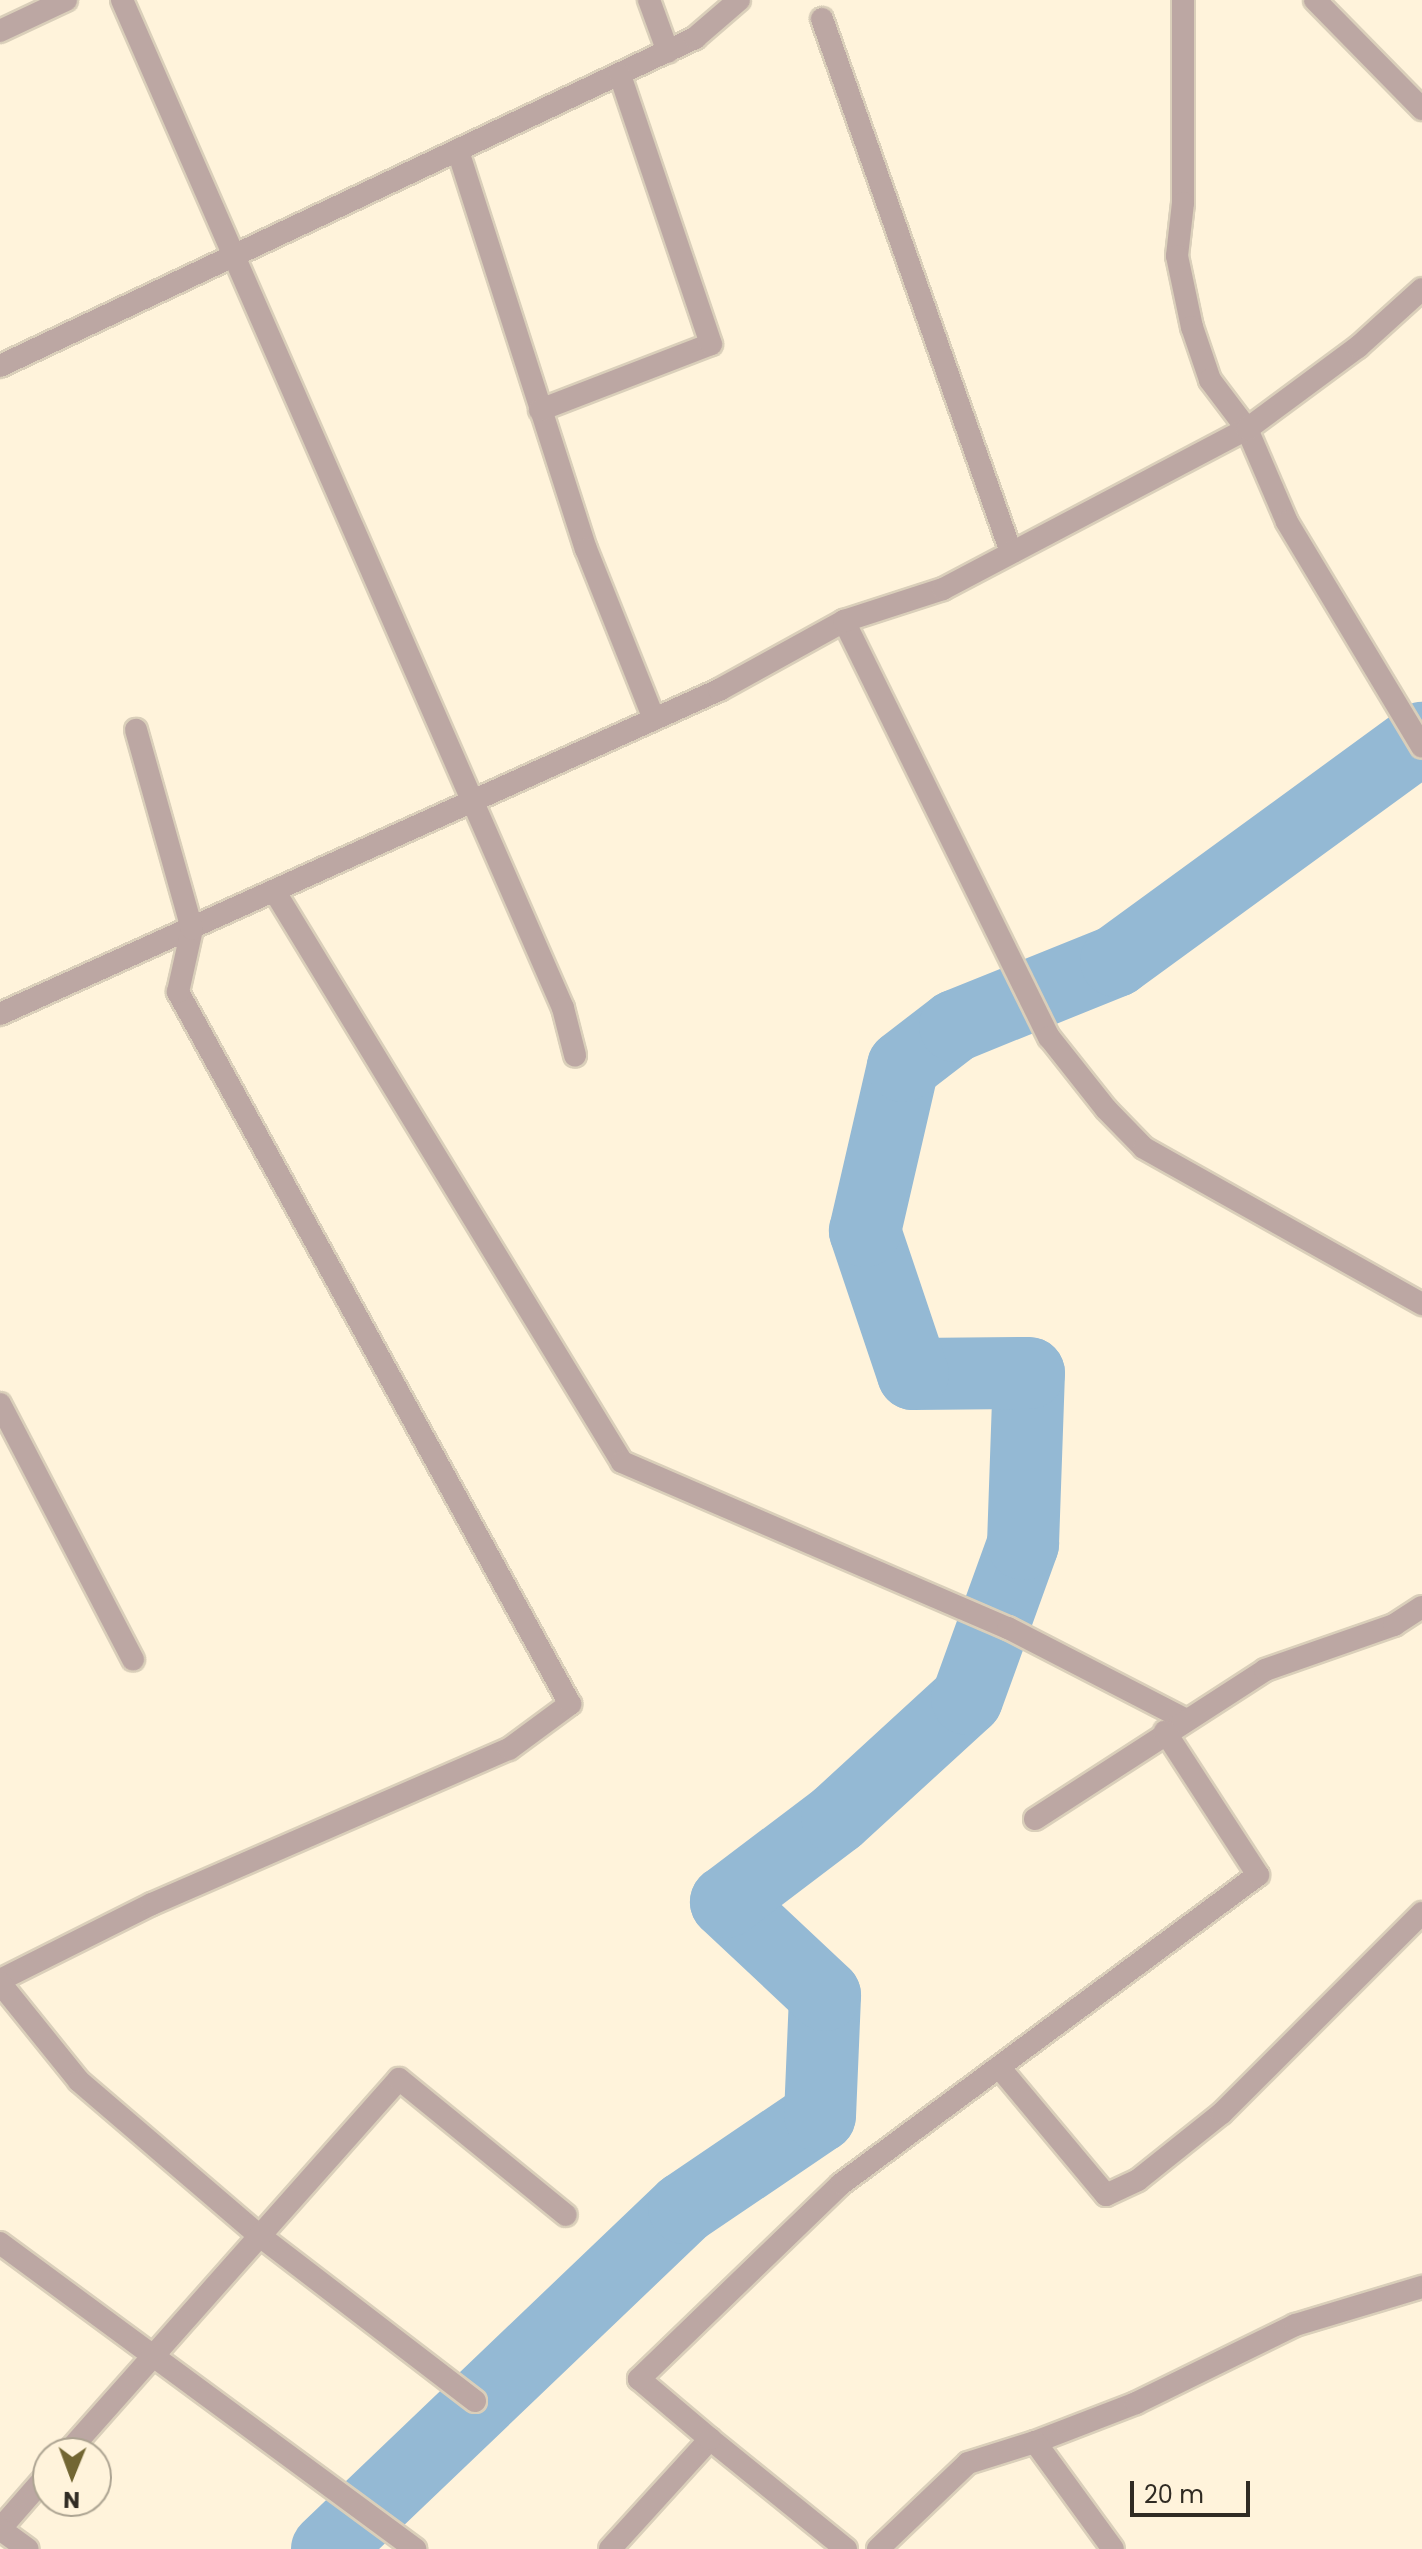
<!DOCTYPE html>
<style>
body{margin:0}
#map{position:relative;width:1422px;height:2549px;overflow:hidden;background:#fff3db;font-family:Poppins,sans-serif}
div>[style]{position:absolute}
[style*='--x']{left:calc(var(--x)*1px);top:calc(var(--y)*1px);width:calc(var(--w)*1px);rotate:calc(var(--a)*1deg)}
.river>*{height:72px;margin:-36px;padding:0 36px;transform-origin:36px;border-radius:36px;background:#94b9d4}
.roads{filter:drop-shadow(2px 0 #dacfba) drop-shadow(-2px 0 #dacfba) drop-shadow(0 2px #dacfba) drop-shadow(0 -2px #dacfba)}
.minor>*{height:22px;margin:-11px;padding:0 11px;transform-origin:11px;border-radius:11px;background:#bca7a3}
span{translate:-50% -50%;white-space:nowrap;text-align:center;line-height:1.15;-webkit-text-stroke:7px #fff3db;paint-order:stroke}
.north{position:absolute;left:32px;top:2437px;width:80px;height:80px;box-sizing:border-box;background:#fff3db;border:2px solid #aca391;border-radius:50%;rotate:181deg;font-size:22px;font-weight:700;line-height:32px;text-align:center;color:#302b23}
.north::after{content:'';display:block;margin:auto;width:28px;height:36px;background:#726633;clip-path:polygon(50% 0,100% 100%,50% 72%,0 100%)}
.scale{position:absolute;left:1130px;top:2481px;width:120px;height:36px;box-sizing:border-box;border:4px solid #302b23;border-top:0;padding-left:10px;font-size:24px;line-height:28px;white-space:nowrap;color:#302b23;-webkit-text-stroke:6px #fff3db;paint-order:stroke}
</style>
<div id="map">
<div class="river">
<i style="--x:327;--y:2549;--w:494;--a:-43.7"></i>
<i style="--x:684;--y:2208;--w:164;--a:-34.1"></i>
<i style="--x:820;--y:2116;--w:121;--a:-87.6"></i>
<i style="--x:825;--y:1995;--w:136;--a:-136.8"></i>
<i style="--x:726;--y:1902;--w:139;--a:-37.1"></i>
<i style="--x:837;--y:1818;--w:176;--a:-42.5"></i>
<i style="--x:967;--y:1699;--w:165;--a:-70.1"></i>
<i style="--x:1023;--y:1544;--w:171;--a:-88"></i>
<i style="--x:1029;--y:1373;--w:116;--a:179.5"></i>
<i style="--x:913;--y:1374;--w:151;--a:-108.6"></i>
<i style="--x:865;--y:1231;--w:169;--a:-77"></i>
<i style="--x:903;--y:1066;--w:66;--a:-37.6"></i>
<i style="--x:955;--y:1026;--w:174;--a:-22"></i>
<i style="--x:1116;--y:961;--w:379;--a:-36.1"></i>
</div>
<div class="roads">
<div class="minor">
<i style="--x:122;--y:0;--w:1100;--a:66.37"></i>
<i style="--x:563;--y:1008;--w:49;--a:75.7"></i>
<i style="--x:649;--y:0;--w:55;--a:69.9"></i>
<i style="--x:1183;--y:0;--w:203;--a:90"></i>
<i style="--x:1183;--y:203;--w:53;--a:96.5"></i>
<i style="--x:1177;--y:256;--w:73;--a:78.1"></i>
<i style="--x:1192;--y:327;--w:56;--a:71.2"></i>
<i style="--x:1210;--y:380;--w:61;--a:52.9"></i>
<i style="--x:1247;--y:429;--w:101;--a:66.7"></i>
<i style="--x:1287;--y:522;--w:262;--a:59"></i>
<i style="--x:1315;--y:0;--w:153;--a:45.5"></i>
<i style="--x:822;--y:19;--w:566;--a:70.48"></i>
<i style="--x:0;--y:31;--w:73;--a:-25.2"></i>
<i style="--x:459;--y:154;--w:415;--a:72.2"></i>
<i style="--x:586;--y:549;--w:183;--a:68.2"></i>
<i style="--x:0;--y:366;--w:769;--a:-25.26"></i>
<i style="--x:695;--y:38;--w:58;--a:-40.8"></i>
<i style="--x:540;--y:410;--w:183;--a:-21.1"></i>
<i style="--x:711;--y:344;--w:284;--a:-108.7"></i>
<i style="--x:844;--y:621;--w:464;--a:63.8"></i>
<i style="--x:1049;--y:1037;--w:92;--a:51.6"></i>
<i style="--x:1106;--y:1109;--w:54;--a:45.7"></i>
<i style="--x:1144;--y:1148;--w:319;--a:29.3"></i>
<i style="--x:275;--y:892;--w:667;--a:58.67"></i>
<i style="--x:622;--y:1462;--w:420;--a:23.3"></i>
<i style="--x:1008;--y:1628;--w:198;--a:27.3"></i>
<i style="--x:0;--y:1014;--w:789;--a:-24.26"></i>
<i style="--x:719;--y:690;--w:143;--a:-28.9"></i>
<i style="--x:844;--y:621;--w:104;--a:-17.9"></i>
<i style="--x:943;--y:589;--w:344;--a:-27.8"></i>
<i style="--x:1247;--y:429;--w:138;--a:-36.5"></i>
<i style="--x:1358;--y:347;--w:86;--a:-42.2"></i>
<i style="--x:0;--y:1404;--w:288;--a:62.5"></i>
<i style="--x:1035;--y:1819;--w:274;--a:-32.9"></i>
<i style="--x:1265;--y:1670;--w:137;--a:-19.2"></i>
<i style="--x:1394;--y:1625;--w:33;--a:-33"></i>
<i style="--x:0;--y:1980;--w:170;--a:-26.6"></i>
<i style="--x:152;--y:1904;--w:389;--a:-23.5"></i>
<i style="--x:509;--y:1749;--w:76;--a:-36.4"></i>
<i style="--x:570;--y:1704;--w:813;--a:-118.84"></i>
<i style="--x:178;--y:992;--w:65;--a:-77.5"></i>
<i style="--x:192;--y:929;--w:207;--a:-105.7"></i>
<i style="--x:0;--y:1983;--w:126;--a:51.1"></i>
<i style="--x:79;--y:2081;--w:238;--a:40.6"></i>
<i style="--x:260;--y:2236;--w:271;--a:37.5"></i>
<i style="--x:999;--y:2067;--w:167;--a:50.1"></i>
<i style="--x:1106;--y:2195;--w:35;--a:-25"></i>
<i style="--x:1138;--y:2180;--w:107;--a:-38.6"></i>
<i style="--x:1222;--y:2113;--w:283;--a:-45"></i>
<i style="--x:0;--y:2243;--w:516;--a:36.4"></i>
<i style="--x:710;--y:2439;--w:175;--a:39"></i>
<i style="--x:1035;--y:2442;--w:108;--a:-21.1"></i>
<i style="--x:1136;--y:2403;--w:177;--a:-26.1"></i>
<i style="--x:1295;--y:2325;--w:133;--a:-16.7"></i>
<i style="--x:67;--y:2453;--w:500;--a:-48.4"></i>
<i style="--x:399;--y:2079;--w:215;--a:39.2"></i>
<i style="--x:0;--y:2529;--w:73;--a:-48.9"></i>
<i style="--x:0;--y:2529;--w:34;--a:36"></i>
<i style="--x:610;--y:2549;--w:149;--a:-47.7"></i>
<i style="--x:710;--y:2439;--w:93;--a:-139.8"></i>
<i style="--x:639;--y:2379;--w:281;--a:-44"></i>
<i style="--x:841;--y:2184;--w:519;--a:-36.54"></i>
<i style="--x:1258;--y:1875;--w:171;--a:-123"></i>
<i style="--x:878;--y:2549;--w:124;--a:-43.7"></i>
<i style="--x:968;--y:2463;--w:70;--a:-17.4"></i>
<i style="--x:1035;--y:2442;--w:132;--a:53.9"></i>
</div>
</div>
<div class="north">N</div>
<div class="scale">20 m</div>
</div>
